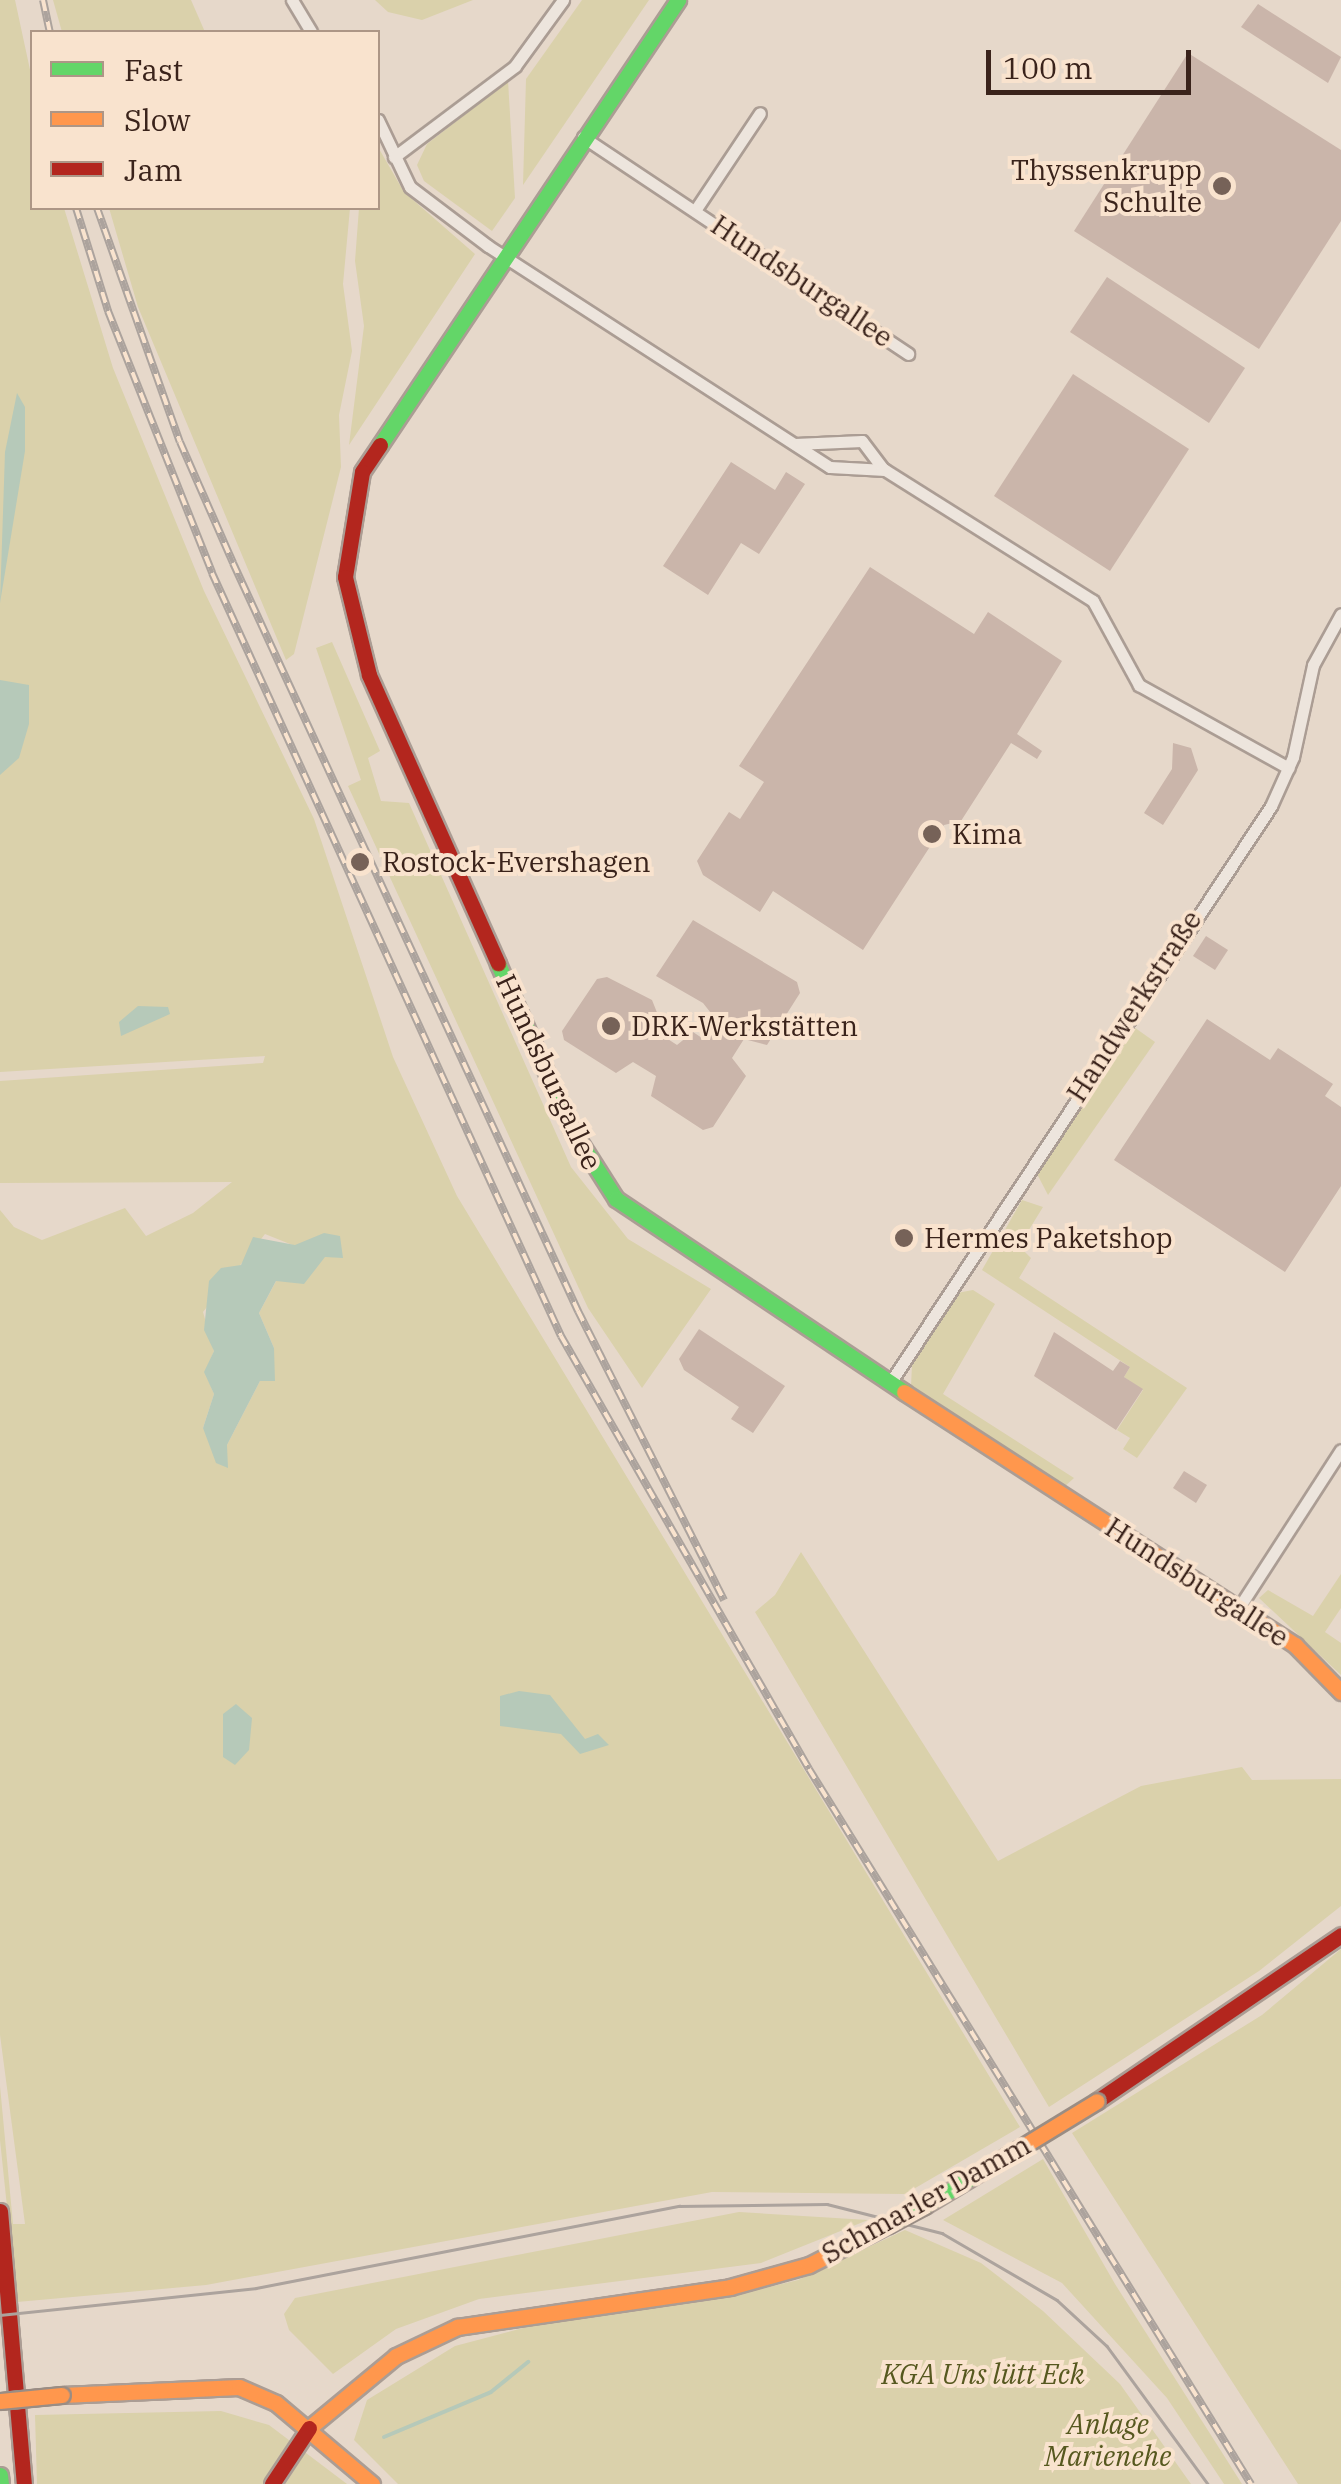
<!DOCTYPE html>
<meta charset="utf-8">
<style>
body{margin:0}
#map{position:relative;width:1341px;height:2484px;overflow:hidden;background:#e6d8ca;font-family:"IBM Plex Serif",serif}
div>[style]{position:absolute}
[style*='--x']{left:calc(var(--x)*1px);top:calc(var(--y)*1px);width:calc(var(--w)*1px);rotate:calc(var(--a)*1deg)}
.green>*{inset:0;background:#dad1ab}
.water>*{inset:0;background:#b6c9b9}
.stream>*{height:4px;margin:-2px;padding:0 2px;transform-origin:2px;border-radius:2px;background:#b6c9b9}
.building>*{inset:0;background:#cab5aa}
.roads{filter:drop-shadow(2px 0 #ab9d94) drop-shadow(-2px 0 #ab9d94) drop-shadow(0 2px #ab9d94) drop-shadow(0 -2px #ab9d94)}
.street>*{height:11px;margin:-5.5px;padding:0 5.5px;transform-origin:5.5px;border-radius:5.5px;background:#ede5dd}
.fast>*{height:15px;margin:-7.5px;padding:0 7.5px;transform-origin:7.5px;border-radius:7.5px;background:#63d668}
.slow>*{height:15px;margin:-7.5px;padding:0 7.5px;transform-origin:7.5px;border-radius:7.5px;background:#ff974d}
.jam>*{height:15px;margin:-7.5px;padding:0 7.5px;transform-origin:7.5px;border-radius:7.5px;background:#b3261e}
.tram>*{height:2.5px;margin:-1.25px;padding:0 1.25px;transform-origin:1.25px;border-radius:1.25px;background:#aca39d}
.rail>*{height:8px;margin-top:-4px;transform-origin:0;background:repeating-linear-gradient(90deg,#f9e3ce 0 11px,#aca39d 0 22px);box-sizing:border-box;border-block:2px solid #aca39d}
.bridges{filter:drop-shadow(2px 0 #9a8d84) drop-shadow(-2px 0 #9a8d84) drop-shadow(0 2px #9a8d84) drop-shadow(0 -2px #9a8d84)}
.fast-bridge>*{height:15px;margin:-7.5px;padding:0 7.5px;transform-origin:7.5px;border-radius:7.5px;background:#63d668}
.slow-bridge>*{height:15px;margin:-7.5px;padding:0 7.5px;transform-origin:7.5px;border-radius:7.5px;background:#ff974d}
.dots>*{width:28px;height:28px;translate:-50% -50%;box-sizing:border-box;border:5px solid #f9e3ce;border-radius:50%}
span{translate:-50% -50%;white-space:nowrap;text-align:center;line-height:1.15;-webkit-text-stroke:8px #f9e3ce;paint-order:stroke}
.poi-label{font-size:28px;color:#3a231b}
.right{translate:-100% -50%;text-align:right}
.left{translate:0 -50%;text-align:left}
.street-label{font-size:28px;color:#3a231b}
.park-label{font-size:28px;color:#56581f;font-style:italic}
.legend{position:absolute;left:30px;top:30px;width:350px;height:180px;box-sizing:border-box;background:#f9e3ce;border:2px solid #ad9686;margin:0;padding:12px 18px;list-style:none;font-size:30px;color:#3a231b}
.legend li{display:flex;align-items:center;gap:20px;height:50px}
.legend b{width:50px;border:2px solid #ad9686}
.scale{position:absolute;left:986px;top:50px;width:205px;height:45px;box-sizing:border-box;border:5px solid #3a231b;border-top:0;padding-left:12px;font-size:30px;line-height:35px;white-space:nowrap;color:#3a231b;-webkit-text-stroke:8px #f9e3ce;paint-order:stroke}
</style>
<div id="map">
<div class="green">
<i style="clip-path:polygon(evenodd,0 0,15px 0,32px 79px,32px 208px,64px 208px,113px 368px,204px 591px,314px 819px,393px 1057px,457px 1196px,1020px 2127px,905px 2194px,712px 2192px,206px 2285px,17px 2302px,0 2140px,0 2086px,13px 2224px,25px 2224px,0 2035px,0 1210px,14px 1227px,42px 1240px,125px 1208px,146px 1236px,193px 1213px,232px 1182px,0 1183px,0 1081px,263px 1063px,265px 1056px,0 1072px,0 0,265px 1234px,295px 1246px,259px 1313px,274px 1348px,274px 1381px,260px 1381px,227px 1445px,203px 1428px,214px 1394px,205px 1372px,214px 1351px,203px 1312px,265px 1234px)"></i>
<i style="clip-path:polygon(53px 0,191px 0,205px 32px,62px 32px)"></i>
<i style="clip-path:polygon(375px 0,473px 0,422px 20px,388px 12px)"></i>
<i style="clip-path:polygon(582px 0,649px 0,523px 185px,526px 79px)"></i>
<i style="clip-path:polygon(508px 81px,515px 198px,492px 231px,424px 181px,417px 165px,427px 144px)"></i>
<i style="clip-path:polygon(378px 147px,404px 192px,475px 254px,349px 445px,364px 326px,355px 261px,359px 208px,378px 208px)"></i>
<i style="clip-path:polygon(109px 208px,350px 208px,343px 284px,352px 351px,339px 415px,341px 467px,294px 654px,286px 660px,138px 307px)"></i>
<i style="clip-path:polygon(332px 642px,380px 751px,368px 758px,381px 801px,409px 803px,571px 1167px,628px 1239px,711px 1289px,642px 1388px,588px 1308px,348px 786px,361px 780px,316px 648px)"></i>
<i style="clip-path:polygon(1131px 1025px,1155px 1042px,1048px 1195px,1036px 1172px)"></i>
<i style="clip-path:polygon(1022px 1200px,1043px 1207px,1019px 1246px,1031px 1258px,1019px 1278px,1187px 1388px,1137px 1458px,1123px 1449px,1130px 1438px,1117px 1430px,1143px 1390px,1124px 1377px,1130px 1367px,982px 1270px)"></i>
<i style="clip-path:polygon(973px 1290px,995px 1304px,943px 1394px,1074px 1478px,1063px 1488px,911px 1386px,912px 1365px,957px 1293px)"></i>
<i style="clip-path:polygon(801px 1552px,998px 1861px,1141px 1786px,1242px 1767px,1252px 1780px,1341px 1779px,1341px 1906px,1259px 1971px,1049px 2107px,755px 1612px,775px 1595px)"></i>
<i style="clip-path:polygon(1341px 1574px,1341px 1608px,1325px 1632px,1341px 1643px,1341px 1675px,1259px 1598px,1268px 1590px,1313px 1616px)"></i>
<i style="clip-path:polygon(1341px 1949px,1341px 2484px,1298px 2484px,1072px 2133px,1262px 2015px)"></i>
<i style="clip-path:polygon(1043px 2159px,1115px 2284px,1242px 2484px,1224px 2484px,1167px 2398px,1062px 2283px,943px 2220px)"></i>
<i style="clip-path:polygon(739px 2212px,868px 2220px,761px 2263px,479px 2299px,396px 2329px,333px 2374px,289px 2330px,284px 2314px,295px 2298px)"></i>
<i style="clip-path:polygon(905px 2230px,981px 2263px,1043px 2311px,1120px 2384px,1191px 2484px,398px 2484px,354px 2440px,367px 2400px,455px 2346px,553px 2320px,720px 2299px,798px 2280px)"></i>
<i style="clip-path:polygon(221px 2411px,269px 2425px,347px 2484px,37px 2484px,35px 2415px)"></i>
</div>
<div class="water">
<i style="clip-path:polygon(17px 393px,25px 407px,25px 451px,0 603px,5px 452px)"></i>
<i style="clip-path:polygon(0 680px,29px 685px,29px 724px,19px 758px,0 775px)"></i>
<i style="clip-path:polygon(138px 1006px,168px 1007px,170px 1014px,121px 1036px,119px 1022px)"></i>
<i style="clip-path:polygon(324px 1233px,340px 1236px,343px 1258px,325px 1257px,304px 1284px,276px 1281px,259px 1313px,274px 1348px,275px 1381px,260px 1381px,227px 1445px,228px 1468px,216px 1463px,203px 1428px,214px 1394px,204px 1372px,214px 1351px,204px 1330px,209px 1281px,221px 1268px,241px 1265px,253px 1237px,295px 1245px)"></i>
<i style="clip-path:polygon(519px 1691px,550px 1695px,585px 1739px,598px 1734px,609px 1745px,580px 1754px,561px 1734px,500px 1726px,500px 1696px)"></i>
<i style="clip-path:polygon(236px 1704px,252px 1718px,249px 1750px,235px 1765px,223px 1757px,223px 1714px)"></i>
</div>
<div class="stream">
<i style="--x:384;--y:2437;--w:116;--a:-22.8"></i>
<i style="--x:491;--y:2392;--w:48;--a:-39"></i>
</div>
<div class="building">
<i style="clip-path:polygon(1258px 4px,1341px 57px,1328px 83px,1241px 27px)"></i>
<i style="clip-path:polygon(1188px 53px,1341px 150px,1341px 221px,1259px 349px,1074px 231px)"></i>
<i style="clip-path:polygon(1107px 277px,1245px 368px,1209px 423px,1070px 332px)"></i>
<i style="clip-path:polygon(1073px 374px,1189px 449px,1110px 571px,994px 496px)"></i>
<i style="clip-path:polygon(731px 462px,775px 490px,786px 472px,805px 484px,759px 554px,741px 543px,708px 595px,663px 566px)"></i>
<i style="clip-path:polygon(870px 567px,974px 634px,988px 612px,1062px 661px,1017px 734px,1042px 751px,1037px 759px,1011px 743px,961px 821px,944px 825px,863px 950px,773px 891px,760px 912px,703px 875px,697px 861px,729px 812px,740px 819px,764px 782px,739px 766px)"></i>
<i style="clip-path:polygon(1173px 743px,1191px 748px,1198px 770px,1163px 825px,1144px 813px,1172px 769px)"></i>
<i style="clip-path:polygon(693px 920px,797px 982px,800px 993px,767px 1045px,744px 1039px,732px 1058px,746px 1076px,713px 1127px,703px 1130px,651px 1096px,656px 1076px,633px 1062px,616px 1073px,564px 1040px,562px 1031px,597px 979px,607px 977px,652px 1000px,660px 1020px,654px 1030px,677px 1045px,693px 1032px,705px 1040px,718px 1022px,703px 1003px,656px 976px)"></i>
<i style="clip-path:polygon(1206px 936px,1228px 950px,1215px 970px,1193px 956px)"></i>
<i style="clip-path:polygon(1207px 1019px,1270px 1060px,1278px 1048px,1333px 1084px,1325px 1096px,1341px 1107px,1341px 1186px,1285px 1272px,1114px 1160px)"></i>
<i style="clip-path:polygon(699px 1329px,785px 1386px,753px 1433px,731px 1419px,739px 1407px,684px 1370px,679px 1359px)"></i>
<i style="clip-path:polygon(1054px 1332px,1113px 1371px,1120px 1361px,1130px 1367px,1124px 1377px,1143px 1389px,1116px 1430px,1034px 1376px)"></i>
<i style="clip-path:polygon(1184px 1471px,1207px 1485px,1196px 1503px,1173px 1488px)"></i>
</div>
<div class="roads">
<div class="street">
<i style="--x:292;--y:0;--w:37;--a:59"></i>
<i style="--x:378;--y:120;--w:74;--a:64.5"></i>
<i style="--x:410;--y:187;--w:98;--a:37.1"></i>
<i style="--x:488;--y:246;--w:407;--a:32.9"></i>
<i style="--x:830;--y:467;--w:55;--a:3.1"></i>
<i style="--x:583;--y:137;--w:391;--a:33.7"></i>
<i style="--x:394;--y:157;--w:151;--a:-36.9"></i>
<i style="--x:515;--y:66;--w:82;--a:-54"></i>
<i style="--x:696;--y:209;--w:115;--a:-56.3"></i>
<i style="--x:795;--y:444;--w:67;--a:-2.6"></i>
<i style="--x:862;--y:441;--w:34;--a:53"></i>
<i style="--x:882;--y:468;--w:249;--a:32.2"></i>
<i style="--x:1093;--y:601;--w:96;--a:61.3"></i>
<i style="--x:1139;--y:685;--w:171;--a:29"></i>
<i style="--x:890;--y:1383;--w:691;--a:-56.56"></i>
<i style="--x:1271;--y:806;--w:54;--a:-65.8"></i>
<i style="--x:1293;--y:757;--w:94;--a:-77.7"></i>
<i style="--x:1313;--y:665;--w:58;--a:-61.2"></i>
<i style="--x:1238;--y:1609;--w:189;--a:-57.1"></i>
</div>
<div class="fast">
<i style="--x:380;--y:445;--w:536;--a:-56.19"></i>
<i style="--x:498;--y:964;--w:180;--a:66"></i>
<i style="--x:571;--y:1128;--w:84;--a:57.6"></i>
<i style="--x:616;--y:1199;--w:347;--a:33.8"></i>
<i style="--x:924;--y:2206;--w:97;--a:-31.1"></i>
<i style="--x:0;--y:2475;--w:9;--a:84"></i>
</div>
<div class="slow">
<i style="--x:904;--y:1392;--w:466;--a:32.9"></i>
<i style="--x:1295;--y:1645;--w:66;--a:45.6"></i>
<i style="--x:62;--y:2395;--w:177;--a:-2.6"></i>
<i style="--x:239;--y:2387;--w:40;--a:23.4"></i>
<i style="--x:276;--y:2403;--w:126;--a:40.2"></i>
<i style="--x:309;--y:2428;--w:113;--a:-39.6"></i>
<i style="--x:396;--y:2356;--w:68;--a:-25.4"></i>
<i style="--x:457;--y:2327;--w:276;--a:-8.3"></i>
<i style="--x:730;--y:2287;--w:82;--a:-15.6"></i>
<i style="--x:809;--y:2265;--w:89;--a:-26.9"></i>
</div>
<div class="jam">
<i style="--x:380;--y:445;--w:32;--a:124"></i>
<i style="--x:362;--y:472;--w:106;--a:99.2"></i>
<i style="--x:345;--y:577;--w:101;--a:76.2"></i>
<i style="--x:369;--y:675;--w:316;--a:65.9"></i>
<i style="--x:1097;--y:2101;--w:295;--a:-34.2"></i>
<i style="--x:0;--y:2211;--w:274;--a:85"></i>
<i style="--x:272;--y:2484;--w:67;--a:-56.5"></i>
</div>
</div>
<div class="tram">
<i style="--x:0;--y:2315;--w:257;--a:-6"></i>
<i style="--x:256;--y:2288;--w:431;--a:-11"></i>
<i style="--x:679;--y:2206;--w:148;--a:-0.8"></i>
<i style="--x:827;--y:2204;--w:119;--a:14.2"></i>
<i style="--x:942;--y:2233;--w:133;--a:30.2"></i>
<i style="--x:1057;--y:2300;--w:68;--a:42.6"></i>
<i style="--x:1107;--y:2346;--w:171;--a:53.8"></i>
</div>
<div class="rail">
<i style="--x:43;--y:0;--w:33;--a:78"></i>
<i style="--x:76;--y:208;--w:108;--a:72.7"></i>
<i style="--x:108;--y:311;--w:282;--a:68.3"></i>
<i style="--x:212;--y:573;--w:839;--a:65.42"></i>
<i style="--x:561;--y:1336;--w:499;--a:60.2"></i>
<i style="--x:809;--y:1769;--w:841;--a:58.28"></i>
<i style="--x:97;--y:208;--w:248;--a:70.5"></i>
<i style="--x:180;--y:442;--w:132;--a:66.3"></i>
<i style="--x:233;--y:563;--w:824;--a:65.24"></i>
<i style="--x:578;--y:1311;--w:324;--a:63.2"></i>
</div>
<div class="bridges">
<div class="fast-bridge">
<i style="--x:888;--y:2225;--w:41;--a:-27.8"></i>
</div>
<div class="slow-bridge">
<i style="--x:1007;--y:2156;--w:105;--a:-31.4"></i>
<i style="--x:0;--y:2401;--w:62;--a:-5.5"></i>
</div>
</div>
<div class="dots">
<i style="left:1222px;top:186px;background:#766258"></i>
<i style="left:932px;top:834px;background:#766258"></i>
<i style="left:360px;top:862px;background:#766258"></i>
<i style="left:611px;top:1026px;background:#766258"></i>
<i style="left:904px;top:1238px;background:#766258"></i>
</div>
<div class="poi-label">
<span class="right" style="left:1202px;top:186px">Thyssenkrupp<br>Schulte</span>
<span class="left" style="left:952px;top:834px">Kima</span>
<span class="left" style="left:382px;top:862px">Rostock-Evershagen</span>
<span class="left" style="left:631px;top:1026px">DRK-Werkstätten</span>
<span class="left" style="left:924px;top:1238px">Hermes Paketshop</span>
</div>
<div class="street-label">
<span style="left:802px;top:281px;rotate:34deg">Hundsburgallee</span>
<span style="left:1134px;top:1006px;rotate:-57deg">Handwerkstraße</span>
<span style="left:549px;top:1072px;rotate:65deg">Hundsburgallee</span>
<span style="left:1197px;top:1582px;rotate:33deg">Hundsburgallee</span>
<span style="left:926px;top:2199px;rotate:-29deg">Schmarler Damm</span>
</div>
<div class="park-label">
<span style="left:983px;top:2374px">KGA Uns lütt Eck</span>
<span style="left:1108px;top:2440px">Anlage<br>Marienehe</span>
</div>
<ul class="legend">
<li><b style="height:12px;background:#63d668"></b>Fast</li>
<li><b style="height:12px;background:#ff974d"></b>Slow</li>
<li><b style="height:12px;background:#b3261e"></b>Jam</li>
</ul>
<div class="scale">100 m</div>
</div>
